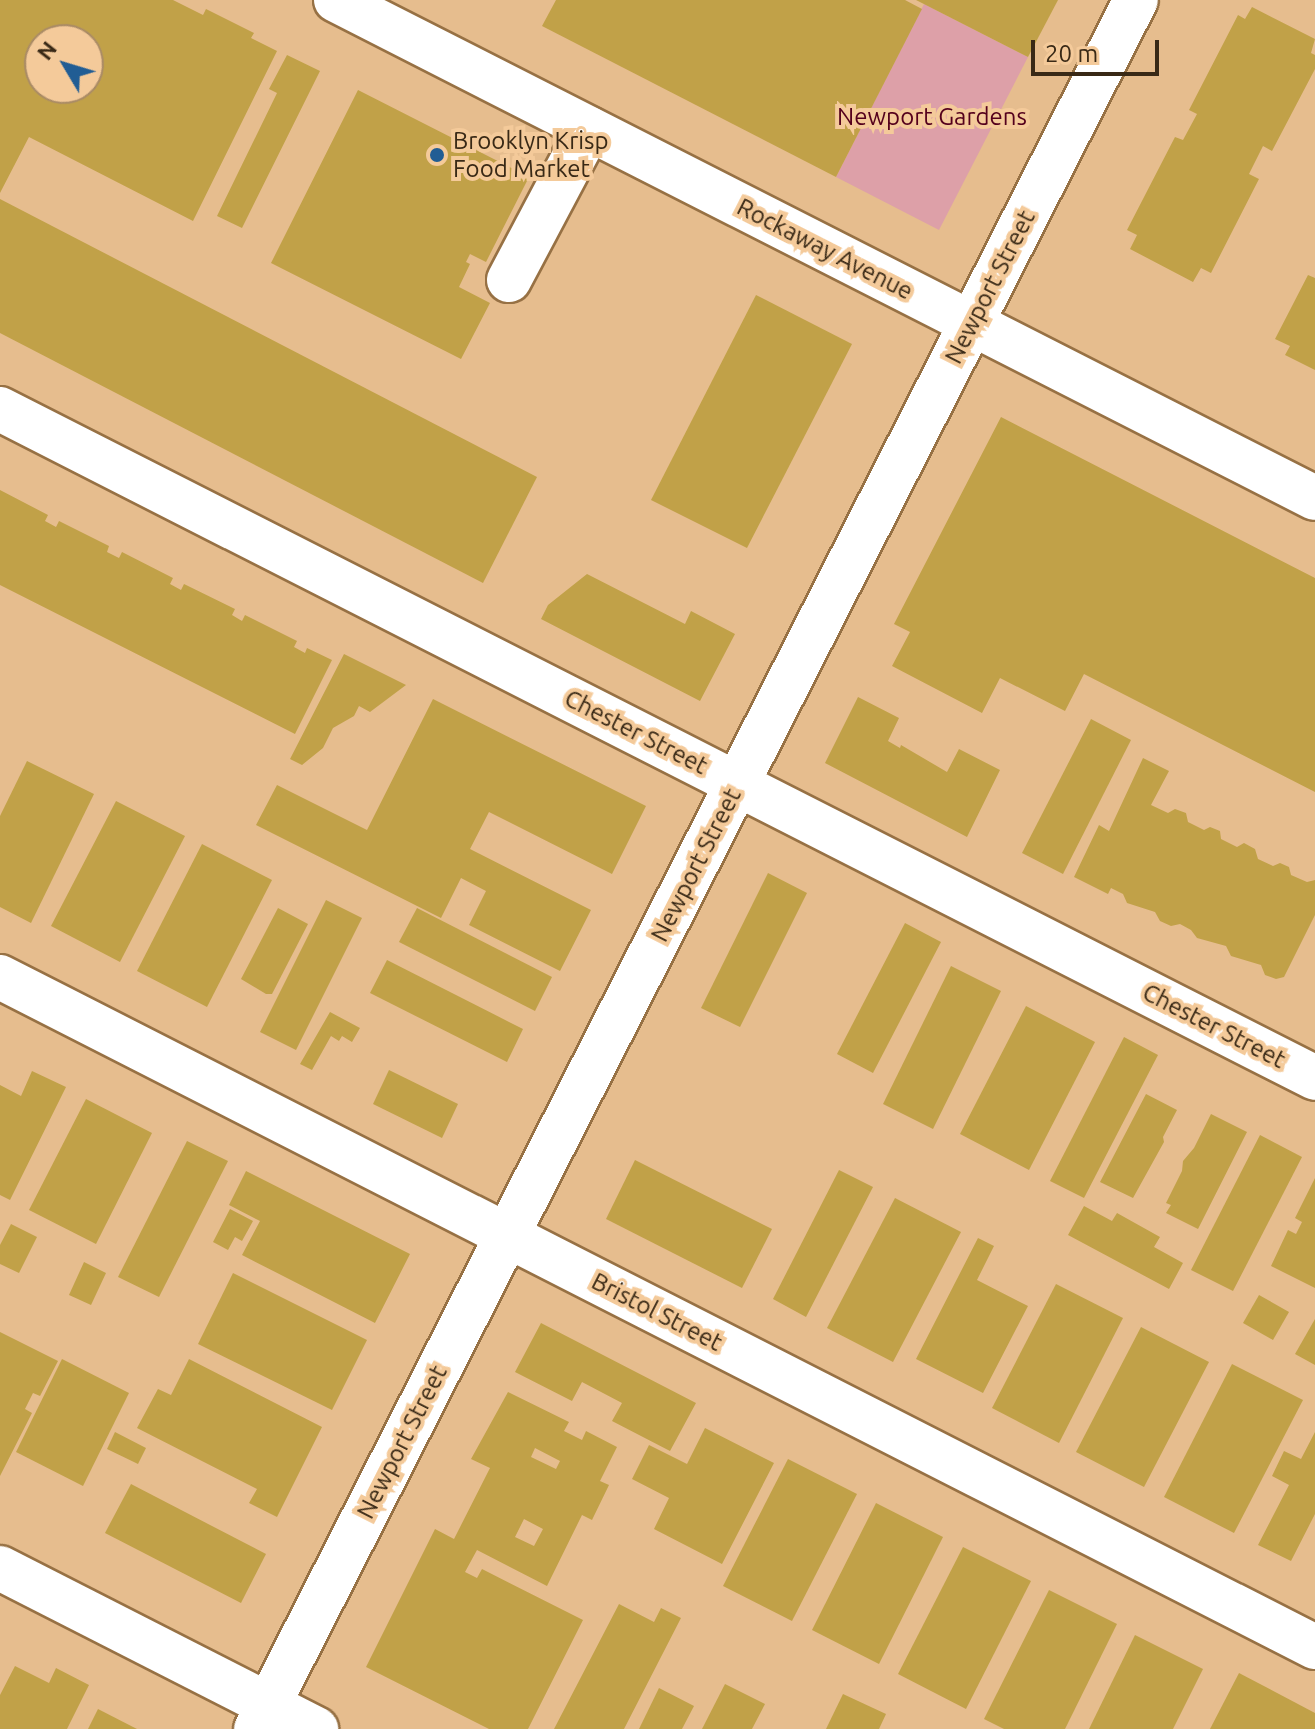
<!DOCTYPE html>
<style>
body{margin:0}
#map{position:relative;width:1315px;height:1729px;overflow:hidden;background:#e6bd8e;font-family:Ubuntu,sans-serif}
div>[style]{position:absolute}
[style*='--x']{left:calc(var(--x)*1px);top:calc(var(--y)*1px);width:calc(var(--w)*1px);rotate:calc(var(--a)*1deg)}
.green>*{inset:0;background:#dda0a8}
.building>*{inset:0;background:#c1a148}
.roads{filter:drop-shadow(2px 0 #977144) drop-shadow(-2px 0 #977144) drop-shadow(0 2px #977144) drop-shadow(0 -2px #977144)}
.minor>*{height:44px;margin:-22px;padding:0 22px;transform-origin:22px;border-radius:22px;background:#fff}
.dots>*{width:22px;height:22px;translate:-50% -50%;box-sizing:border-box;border:4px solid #f4ca9a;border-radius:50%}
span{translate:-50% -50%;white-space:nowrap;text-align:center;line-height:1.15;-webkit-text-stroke:8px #f4ca9a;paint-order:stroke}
.park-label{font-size:24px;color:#54001c}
.poi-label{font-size:24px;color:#392916}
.left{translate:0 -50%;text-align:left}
.street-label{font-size:24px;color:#392916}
.north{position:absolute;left:24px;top:24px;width:80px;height:80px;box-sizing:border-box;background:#f4ca9a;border:2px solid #a98a65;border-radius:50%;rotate:308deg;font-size:22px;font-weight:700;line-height:32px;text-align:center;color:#392916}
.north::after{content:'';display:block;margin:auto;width:28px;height:36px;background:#215d94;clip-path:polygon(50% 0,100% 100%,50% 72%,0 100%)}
.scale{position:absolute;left:1031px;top:40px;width:128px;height:36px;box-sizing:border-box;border:4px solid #392916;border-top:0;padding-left:10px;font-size:24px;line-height:28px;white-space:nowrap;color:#392916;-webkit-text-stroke:6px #f4ca9a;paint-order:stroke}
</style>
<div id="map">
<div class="green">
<i style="clip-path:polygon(924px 4px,1028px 57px,939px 230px,836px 177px)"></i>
</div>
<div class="building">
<i style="clip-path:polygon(evenodd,0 0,173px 0,203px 15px,206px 9px,254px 33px,251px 38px,277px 51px,193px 221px,29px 137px,0 193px,0 0,40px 40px,88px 40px,88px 88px,40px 88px,40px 40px)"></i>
<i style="clip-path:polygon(556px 0,905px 0,922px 9px,836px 177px,542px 26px)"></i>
<i style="clip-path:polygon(916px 0,1058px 0,1028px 57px)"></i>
<i style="clip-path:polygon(1252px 7px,1315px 39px,1311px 53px,1315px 55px,1315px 69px,1272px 151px,1263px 146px,1249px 174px,1259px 179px,1211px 273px,1201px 268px,1193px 282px,1130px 249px,1137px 235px,1127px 230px,1175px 137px,1183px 140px,1197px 114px,1189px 110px,1238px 15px,1245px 19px)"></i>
<i style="clip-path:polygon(287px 55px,320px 71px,242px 228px,217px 216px,277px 93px,269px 89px)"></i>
<i style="clip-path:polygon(358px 90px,529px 177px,486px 262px,470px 254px,466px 262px,470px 264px,459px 287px,490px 303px,461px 359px,271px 263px)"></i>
<i style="clip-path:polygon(0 199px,537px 477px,483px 583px,0 333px)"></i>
<i style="clip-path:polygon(1308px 275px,1315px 278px,1315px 370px,1285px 355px,1290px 346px,1275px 339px)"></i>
<i style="clip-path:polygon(756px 295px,852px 344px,747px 548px,651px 500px)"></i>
<i style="clip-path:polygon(1001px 417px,1315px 578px,1315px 792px,1084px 674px,1065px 711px,1000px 678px,982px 713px,892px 666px,910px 632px,894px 624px)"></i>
<i style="clip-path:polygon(0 490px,48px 515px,45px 521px,56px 527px,59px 521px,109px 546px,107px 552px,119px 558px,122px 552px,173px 578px,170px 584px,181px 590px,184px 584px,235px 609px,232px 615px,242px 621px,245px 615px,297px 641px,294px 647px,305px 653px,307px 648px,332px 660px,295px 734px,0 585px)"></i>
<i style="clip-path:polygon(587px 574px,685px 624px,691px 611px,735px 634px,700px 701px,541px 619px,548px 605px)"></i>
<i style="clip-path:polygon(344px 654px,406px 685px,370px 712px,359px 706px,354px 716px,333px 728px,323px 748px,302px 765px,290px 759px)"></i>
<i style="clip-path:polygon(858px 697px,899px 718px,888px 741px,900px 748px,901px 745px,947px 772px,959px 749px,1000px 770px,967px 837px,825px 763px)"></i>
<i style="clip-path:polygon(433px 699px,646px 806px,612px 874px,489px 812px,470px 849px,591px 910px,560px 971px,469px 925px,486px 891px,461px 878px,441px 918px,256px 825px,277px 785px,367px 830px)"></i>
<i style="clip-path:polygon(1091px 719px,1131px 740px,1063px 874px,1022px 853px)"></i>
<i style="clip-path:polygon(1143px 758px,1169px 771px,1151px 805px,1168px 813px,1175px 809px,1186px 813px,1188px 822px,1204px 830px,1210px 827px,1220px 831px,1221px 839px,1237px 847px,1244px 843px,1255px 849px,1258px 859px,1273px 866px,1280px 863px,1289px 867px,1291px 875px,1307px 882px,1315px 880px,1315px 915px,1284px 977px,1276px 979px,1265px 975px,1261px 965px,1231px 956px,1226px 946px,1197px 938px,1191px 930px,1180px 924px,1171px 926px,1160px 921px,1155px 912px,1127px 903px,1123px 894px,1111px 888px,1108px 894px,1074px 877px,1099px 825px,1109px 831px)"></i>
<i style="clip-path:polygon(27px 761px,94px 794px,31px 923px,0 907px,0 816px)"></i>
<i style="clip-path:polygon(116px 801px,185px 836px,120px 962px,51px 926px)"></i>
<i style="clip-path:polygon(202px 844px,272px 880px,207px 1007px,137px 971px)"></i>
<i style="clip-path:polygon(768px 873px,807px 893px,740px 1027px,701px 1008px)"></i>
<i style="clip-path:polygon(326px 900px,362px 918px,296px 1050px,260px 1032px)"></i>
<i style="clip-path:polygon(278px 908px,308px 924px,272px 994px,266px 994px,241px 979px)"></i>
<i style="clip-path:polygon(417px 908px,552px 977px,535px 1011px,399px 942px)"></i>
<i style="clip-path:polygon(905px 923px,941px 942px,873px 1073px,837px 1054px)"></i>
<i style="clip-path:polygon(387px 960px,523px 1029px,507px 1062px,370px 993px)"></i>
<i style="clip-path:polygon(951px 966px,1001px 991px,933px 1129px,883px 1104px)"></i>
<i style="clip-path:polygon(1026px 1006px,1095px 1042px,1029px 1170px,960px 1134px)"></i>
<i style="clip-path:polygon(330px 1012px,360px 1028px,352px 1042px,342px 1036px,339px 1041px,331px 1036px,312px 1070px,300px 1064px)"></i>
<i style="clip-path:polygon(1124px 1037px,1158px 1055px,1084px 1198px,1050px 1181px)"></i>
<i style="clip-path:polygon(389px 1070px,458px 1104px,442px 1138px,373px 1104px)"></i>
<i style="clip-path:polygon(32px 1071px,66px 1087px,10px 1200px,0 1195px,0 1085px,21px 1096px)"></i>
<i style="clip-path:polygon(1146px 1094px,1177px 1110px,1163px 1137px,1164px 1142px,1133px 1198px,1100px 1182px)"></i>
<i style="clip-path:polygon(86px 1099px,152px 1133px,96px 1244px,29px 1210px)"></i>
<i style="clip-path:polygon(1211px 1114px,1247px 1132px,1198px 1229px,1166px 1213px,1171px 1205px,1166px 1203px,1182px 1171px,1183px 1161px,1194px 1148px)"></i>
<i style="clip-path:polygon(1260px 1135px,1302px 1157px,1233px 1291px,1191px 1270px)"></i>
<i style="clip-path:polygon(187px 1141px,228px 1161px,159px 1297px,118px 1277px)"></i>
<i style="clip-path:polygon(635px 1160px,772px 1229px,742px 1288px,606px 1219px)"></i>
<i style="clip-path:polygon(839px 1170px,873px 1187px,806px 1317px,773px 1299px)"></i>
<i style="clip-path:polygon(246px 1171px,410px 1254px,375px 1323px,242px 1255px,260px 1221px,229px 1205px)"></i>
<i style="clip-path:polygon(1315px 1178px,1315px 1288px,1271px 1266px,1288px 1230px,1296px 1234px,1302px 1222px,1295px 1218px)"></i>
<i style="clip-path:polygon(895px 1198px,961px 1232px,893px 1362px,827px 1328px)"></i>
<i style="clip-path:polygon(1084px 1206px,1112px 1221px,1117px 1213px,1160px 1237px,1154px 1247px,1183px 1263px,1169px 1289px,1068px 1235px)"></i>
<i style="clip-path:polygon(230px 1209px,253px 1221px,242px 1241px,235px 1237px,228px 1250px,213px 1242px)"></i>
<i style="clip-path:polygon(11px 1224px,37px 1237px,19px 1273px,0 1264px,0 1245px)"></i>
<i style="clip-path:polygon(978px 1238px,994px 1246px,977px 1280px,1028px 1306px,983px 1393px,916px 1359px)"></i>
<i style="clip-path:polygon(84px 1262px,106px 1273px,91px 1305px,69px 1295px)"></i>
<i style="clip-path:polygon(233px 1273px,367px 1340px,332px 1410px,198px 1344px)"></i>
<i style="clip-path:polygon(1056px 1284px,1123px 1318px,1059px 1443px,992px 1408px)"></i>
<i style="clip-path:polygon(1259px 1295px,1289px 1312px,1273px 1340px,1243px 1323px)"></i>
<i style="clip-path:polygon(1315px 1319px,1315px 1365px,1295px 1354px)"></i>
<i style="clip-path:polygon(541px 1323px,696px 1403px,670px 1451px,612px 1421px,622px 1403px,582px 1382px,572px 1401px,515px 1372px)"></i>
<i style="clip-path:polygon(1141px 1327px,1209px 1362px,1144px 1487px,1076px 1452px)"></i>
<i style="clip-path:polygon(0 1332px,58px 1361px,40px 1396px,33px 1393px,25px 1409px,32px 1413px,0 1476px)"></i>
<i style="clip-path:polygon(62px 1359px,129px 1393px,83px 1486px,16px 1452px)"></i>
<i style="clip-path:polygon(189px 1359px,322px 1427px,277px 1517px,249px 1503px,257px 1489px,137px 1428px,158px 1389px,171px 1395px)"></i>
<i style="clip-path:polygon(1232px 1364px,1303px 1400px,1234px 1533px,1164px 1497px)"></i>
<i style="clip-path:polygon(evenodd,508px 1392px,569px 1422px,564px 1431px,582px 1440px,586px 1431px,617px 1447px,600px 1481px,609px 1485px,592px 1520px,582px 1515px,547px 1586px,477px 1550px,465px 1572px,477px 1578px,482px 1569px,583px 1620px,528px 1729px,489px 1729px,366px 1667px,435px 1529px,454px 1539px,490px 1468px,471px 1459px,508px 1392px,535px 1448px,560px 1461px,556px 1469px,531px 1457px,535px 1448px,508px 1392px,524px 1519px,543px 1529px,534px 1546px,515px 1537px,524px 1519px)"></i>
<i style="clip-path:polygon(705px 1428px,774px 1463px,722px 1564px,654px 1529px,669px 1498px,632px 1479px,649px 1445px,687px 1464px)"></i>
<i style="clip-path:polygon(115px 1432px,146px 1448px,138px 1464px,107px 1449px)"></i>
<i style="clip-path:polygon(1315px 1432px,1315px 1514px,1291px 1561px,1258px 1545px,1289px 1485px,1272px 1476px,1284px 1451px,1301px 1459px)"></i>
<i style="clip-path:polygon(788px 1459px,857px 1494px,792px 1621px,723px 1586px)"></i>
<i style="clip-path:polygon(131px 1484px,266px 1554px,241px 1603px,105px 1533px)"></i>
<i style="clip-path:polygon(876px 1503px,943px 1537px,879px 1664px,812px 1630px)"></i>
<i style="clip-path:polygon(963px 1547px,1031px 1581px,966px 1709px,898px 1674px)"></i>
<i style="clip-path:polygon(1049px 1590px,1117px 1624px,1065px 1729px,1004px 1729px,984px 1719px)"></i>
<i style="clip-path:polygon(619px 1604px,654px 1622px,661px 1608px,681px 1618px,624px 1729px,554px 1729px)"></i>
<i style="clip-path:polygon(1135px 1635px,1203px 1669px,1173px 1729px,1089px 1729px)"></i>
<i style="clip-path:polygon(15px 1666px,49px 1683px,56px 1668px,89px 1685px,67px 1729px,0 1729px,0 1695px)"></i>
<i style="clip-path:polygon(1239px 1673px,1315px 1713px,1315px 1729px,1210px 1729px)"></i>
<i style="clip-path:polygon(725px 1684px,765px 1704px,752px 1729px,702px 1729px)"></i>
<i style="clip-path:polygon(659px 1688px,694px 1706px,682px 1729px,639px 1729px)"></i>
<i style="clip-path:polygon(843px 1694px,886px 1714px,879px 1729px,826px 1729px)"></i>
<i style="clip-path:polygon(98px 1709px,137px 1729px,88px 1729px)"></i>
</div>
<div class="roads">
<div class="minor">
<i style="--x:336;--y:0;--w:1098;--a:26.96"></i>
<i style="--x:509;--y:280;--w:171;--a:-62.1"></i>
<i style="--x:0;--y:409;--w:1475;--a:26.96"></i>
<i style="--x:0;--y:977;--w:1476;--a:27"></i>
<i style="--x:0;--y:1568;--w:355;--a:27"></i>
<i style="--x:256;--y:1729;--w:1940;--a:-63.03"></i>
</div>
</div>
<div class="dots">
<i style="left:437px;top:155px;background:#215d94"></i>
</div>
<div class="park-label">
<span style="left:932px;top:117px">Newport Gardens</span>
</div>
<div class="poi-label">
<span class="left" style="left:453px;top:155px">Brooklyn Krisp<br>Food Market</span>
</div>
<div class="street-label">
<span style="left:825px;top:249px;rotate:27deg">Rockaway Avenue</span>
<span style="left:990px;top:287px;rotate:-63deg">Newport Street</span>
<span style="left:636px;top:732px;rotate:27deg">Chester Street</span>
<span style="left:696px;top:865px;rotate:-63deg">Newport Street</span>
<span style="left:1214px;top:1026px;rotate:27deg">Chester Street</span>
<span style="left:657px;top:1312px;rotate:27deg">Bristol Street</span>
<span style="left:402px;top:1442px;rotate:-63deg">Newport Street</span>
</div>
<div class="north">N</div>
<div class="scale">20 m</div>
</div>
